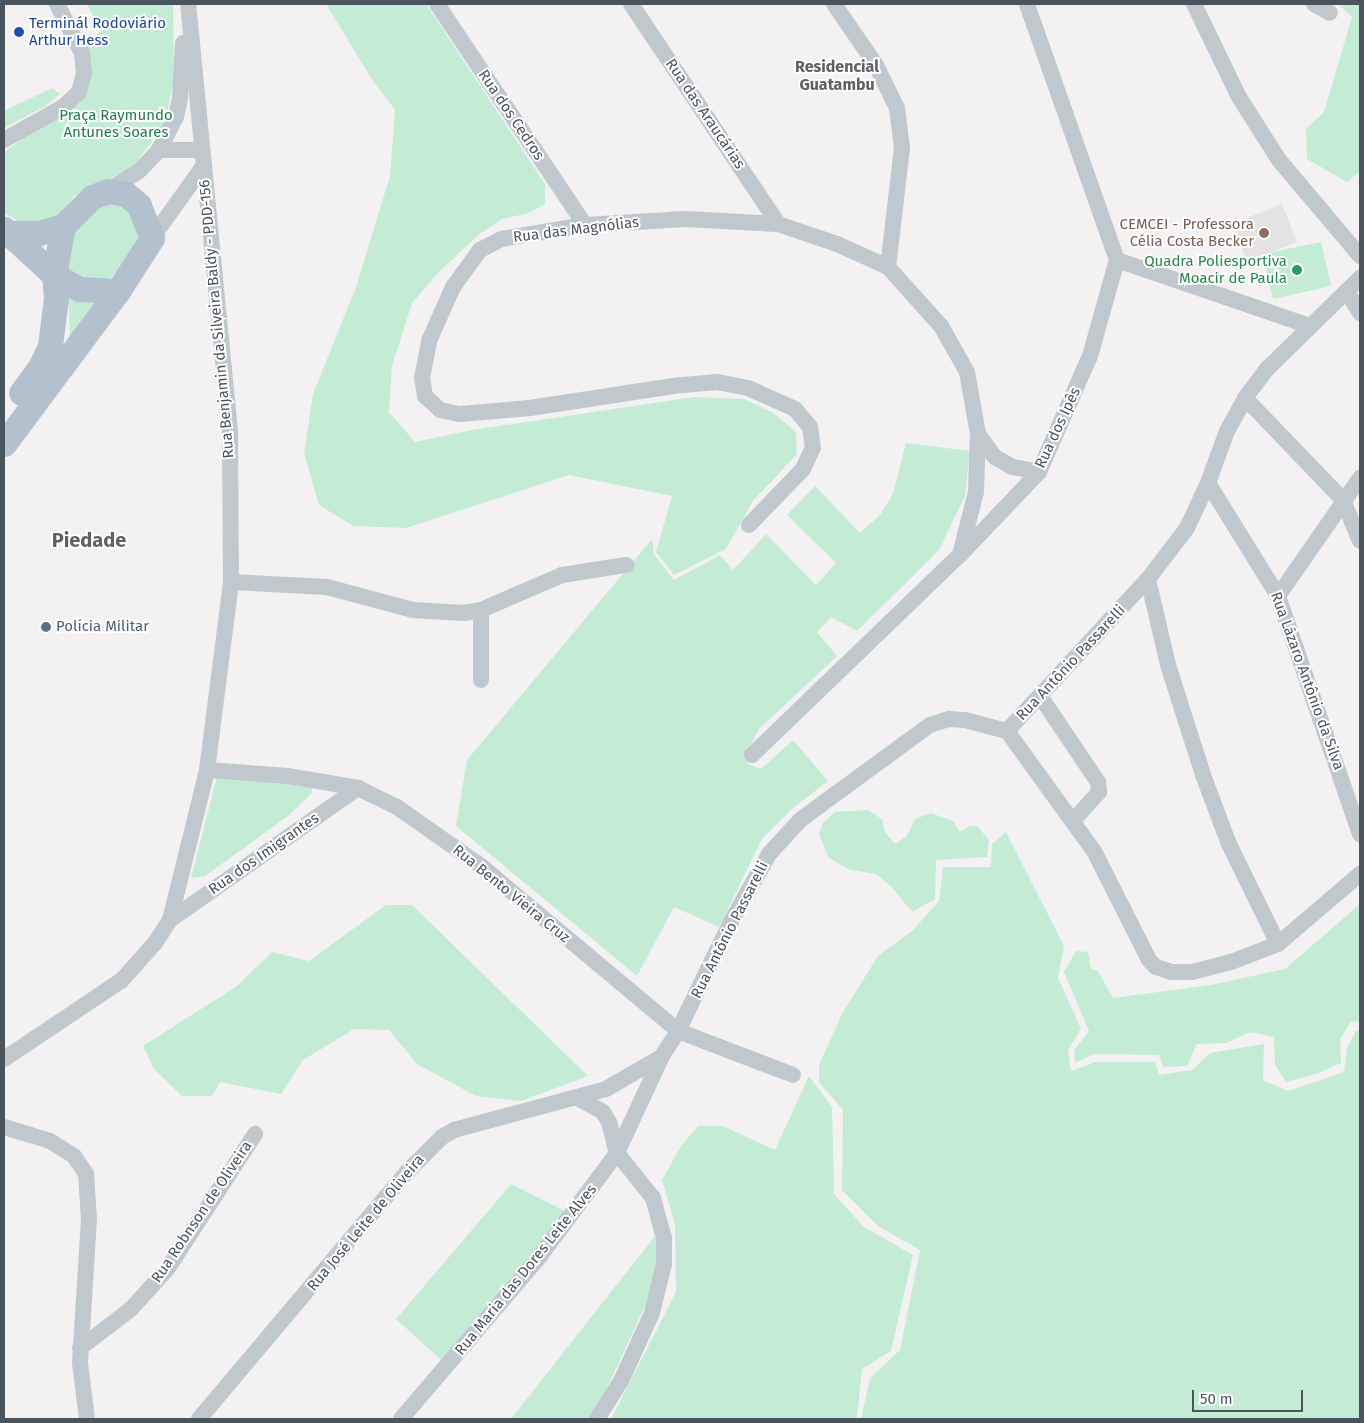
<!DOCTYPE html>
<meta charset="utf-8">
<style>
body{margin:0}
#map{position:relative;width:1364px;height:1423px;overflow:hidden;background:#f3f1f1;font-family:"Fira Sans",sans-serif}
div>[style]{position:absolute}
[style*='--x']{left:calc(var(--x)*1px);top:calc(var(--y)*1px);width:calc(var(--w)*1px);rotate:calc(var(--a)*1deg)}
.education>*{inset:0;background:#e4e2e2}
.green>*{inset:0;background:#c4ecd4}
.minor>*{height:16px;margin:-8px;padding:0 8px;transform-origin:8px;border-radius:8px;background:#c0c8ce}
.primary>*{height:25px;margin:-12.5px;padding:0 12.5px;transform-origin:12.5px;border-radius:12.5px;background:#b3c0cd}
.dots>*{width:14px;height:14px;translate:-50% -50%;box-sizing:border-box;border:2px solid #fff;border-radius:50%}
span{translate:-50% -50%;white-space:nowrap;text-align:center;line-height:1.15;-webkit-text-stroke:4px #fff;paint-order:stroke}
.transit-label{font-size:15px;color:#164399}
.left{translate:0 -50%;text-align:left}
.street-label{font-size:15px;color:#4a545d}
.park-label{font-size:15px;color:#207a4d}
.education-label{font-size:15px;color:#785e54}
.right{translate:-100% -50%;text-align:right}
.leisure-label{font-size:15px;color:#27864d}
.service-label{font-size:15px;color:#4e5e75}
.neighbourhood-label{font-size:16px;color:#5e6165;font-weight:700}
.district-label{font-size:20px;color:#5e6165;font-weight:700}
.frame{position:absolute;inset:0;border:5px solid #4a545d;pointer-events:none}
.scale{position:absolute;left:1192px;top:1390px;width:111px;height:22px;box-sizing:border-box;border:2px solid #4a545d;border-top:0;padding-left:6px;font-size:15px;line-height:18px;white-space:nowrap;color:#4a545d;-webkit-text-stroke:4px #fff;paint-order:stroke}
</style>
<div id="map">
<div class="education">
<i style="clip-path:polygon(1282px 204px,1297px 242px,1247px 262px,1232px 224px)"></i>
</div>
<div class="green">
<i style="clip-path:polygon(87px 4px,173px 4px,174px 78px,165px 124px,132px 168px,74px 196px,59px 218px,42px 225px,18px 222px,4px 212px,4px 152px,87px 93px,92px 70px,85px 46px,101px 31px)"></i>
<i style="clip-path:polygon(326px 4px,426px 4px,545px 184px,545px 204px,529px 213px,502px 219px,477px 236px,438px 273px,412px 303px,392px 366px,389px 412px,415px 442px,472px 430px,694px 397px,744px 399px,772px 412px,796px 432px,797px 454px,753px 501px,726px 549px,674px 575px,656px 552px,672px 496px,569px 475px,406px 528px,353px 526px,319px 505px,304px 453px,313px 394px,356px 287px,390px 176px,395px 110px,371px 78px)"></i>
<i style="clip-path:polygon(1338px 4px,1360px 4px,1360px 171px,1347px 182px,1307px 159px,1306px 129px,1324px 112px,1352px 17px)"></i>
<i style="clip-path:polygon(52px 88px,60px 94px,44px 107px,4px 128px,4px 111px)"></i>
<i style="clip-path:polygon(96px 203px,126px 203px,141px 227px,137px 243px,120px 270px,106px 282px,85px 282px,67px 269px,63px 243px)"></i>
<i style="clip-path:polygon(1321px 242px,1331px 286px,1273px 299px,1263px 254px)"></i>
<i style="clip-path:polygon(68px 290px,103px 297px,70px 339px)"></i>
<i style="clip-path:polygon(906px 443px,970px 451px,965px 496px,939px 550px,857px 631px,831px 617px,817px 632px,837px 656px,759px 729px,747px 751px,748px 764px,761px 769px,793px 740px,828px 781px,792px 809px,762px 839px,719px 927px,674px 907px,637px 976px,456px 826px,467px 760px,652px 539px,654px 554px,674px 580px,720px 555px,733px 570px,766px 534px,816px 585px,836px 563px,787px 515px,815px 486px,860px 533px,880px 515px,893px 494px)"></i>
<i style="clip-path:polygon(217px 777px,311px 785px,312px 793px,288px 816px,205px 876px,191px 878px)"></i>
<i style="clip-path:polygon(868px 810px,882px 819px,885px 832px,895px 844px,907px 836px,915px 819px,931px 813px,953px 821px,960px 832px,970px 826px,977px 826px,989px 840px,987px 857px,936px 860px,935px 899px,912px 912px,891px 886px,875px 874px,848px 869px,829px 858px,819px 835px,822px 824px,835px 812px)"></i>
<i style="clip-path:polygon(1006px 832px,1064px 946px,1058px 978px,1081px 1029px,1068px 1050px,1071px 1071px,1095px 1062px,1155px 1062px,1159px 1075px,1192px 1070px,1210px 1053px,1264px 1044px,1263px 1080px,1288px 1091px,1344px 1072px,1347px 1048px,1356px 1031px,1360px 1031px,1360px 1419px,861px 1419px,870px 1378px,900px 1350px,920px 1250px,878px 1226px,842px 1190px,843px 1110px,819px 1082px,819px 1065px,843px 1012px,878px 956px,912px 931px,939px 901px,943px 867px,991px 867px,992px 844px)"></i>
<i style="clip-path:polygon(1360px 904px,1360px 1021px,1351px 1022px,1340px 1039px,1341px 1063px,1316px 1074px,1286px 1082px,1275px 1065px,1274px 1037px,1250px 1032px,1226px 1043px,1197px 1044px,1187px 1066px,1164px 1067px,1159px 1055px,1094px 1054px,1075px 1063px,1074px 1050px,1089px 1031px,1064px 972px,1076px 951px,1088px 952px,1091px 969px,1098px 971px,1113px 998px,1211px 985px,1285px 969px)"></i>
<i style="clip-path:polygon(386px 905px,412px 905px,588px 1076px,521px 1101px,476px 1096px,417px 1064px,389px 1030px,354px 1029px,303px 1060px,281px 1094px,220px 1082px,212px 1096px,182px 1096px,154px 1069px,143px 1046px,237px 986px,272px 952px,309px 961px)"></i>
<i style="clip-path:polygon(809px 1076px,832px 1107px,834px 1194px,864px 1227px,913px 1255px,891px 1351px,862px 1369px,857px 1419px,611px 1419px,676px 1292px,675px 1225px,662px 1180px,681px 1146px,698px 1126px,723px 1126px,775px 1150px)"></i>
<i style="clip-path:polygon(511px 1184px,567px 1212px,441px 1360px,396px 1319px)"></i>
<i style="clip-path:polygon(655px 1236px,661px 1251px,657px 1280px,606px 1390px,589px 1419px,511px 1419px)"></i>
</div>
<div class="minor">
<i style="--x:437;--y:4;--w:266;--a:56.2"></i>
<i style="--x:631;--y:4;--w:265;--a:56.2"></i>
<i style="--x:834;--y:4;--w:74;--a:55.5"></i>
<i style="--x:876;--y:65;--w:48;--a:64"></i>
<i style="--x:897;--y:108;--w:40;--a:82.9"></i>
<i style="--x:902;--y:148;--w:120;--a:96.7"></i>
<i style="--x:1194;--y:4;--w:103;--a:64.2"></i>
<i style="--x:1239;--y:97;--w:75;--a:57.6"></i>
<i style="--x:1279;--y:160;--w:126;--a:49.8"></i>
<i style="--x:1314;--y:4;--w:18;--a:29"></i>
<i style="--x:4;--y:140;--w:68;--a:-29.2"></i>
<i style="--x:63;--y:107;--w:22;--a:-43"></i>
<i style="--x:79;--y:92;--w:20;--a:-75"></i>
<i style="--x:84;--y:73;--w:20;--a:-96"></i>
<i style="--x:82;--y:53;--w:55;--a:-117"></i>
<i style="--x:159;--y:150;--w:42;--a:0"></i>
<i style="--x:108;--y:191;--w:37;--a:-33"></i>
<i style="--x:139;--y:171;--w:29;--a:-46"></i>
<i style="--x:159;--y:150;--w:37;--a:-63"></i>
<i style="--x:176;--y:117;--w:19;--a:-78"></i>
<i style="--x:180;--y:98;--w:55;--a:-86.9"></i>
<i style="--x:152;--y:238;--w:90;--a:-54.5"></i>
<i style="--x:1117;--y:260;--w:204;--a:18.9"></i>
<i style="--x:1347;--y:292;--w:25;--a:58"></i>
<i style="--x:1245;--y:398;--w:141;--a:46.1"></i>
<i style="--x:1343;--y:500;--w:44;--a:67.5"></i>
<i style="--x:978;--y:434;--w:29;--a:54"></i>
<i style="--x:995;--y:457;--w:20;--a:30"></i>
<i style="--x:1012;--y:467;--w:27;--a:10"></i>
<i style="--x:1208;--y:483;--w:133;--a:58.2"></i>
<i style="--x:1278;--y:596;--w:252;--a:71"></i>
<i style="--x:749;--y:525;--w:78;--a:-46"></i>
<i style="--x:803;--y:469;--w:23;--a:-65"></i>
<i style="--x:813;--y:448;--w:21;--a:-98"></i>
<i style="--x:810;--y:427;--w:23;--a:-130"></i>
<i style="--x:795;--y:409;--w:51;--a:-155.9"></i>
<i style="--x:748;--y:388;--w:32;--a:-169"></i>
<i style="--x:717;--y:382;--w:37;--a:175"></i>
<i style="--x:680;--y:385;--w:152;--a:171.3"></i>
<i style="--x:530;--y:408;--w:71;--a:175.2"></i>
<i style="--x:459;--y:414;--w:19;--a:-168"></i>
<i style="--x:440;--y:410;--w:21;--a:-137"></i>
<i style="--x:425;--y:396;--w:18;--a:-99"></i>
<i style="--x:422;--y:378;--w:38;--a:-79"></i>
<i style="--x:429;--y:341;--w:59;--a:-66"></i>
<i style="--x:453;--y:287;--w:46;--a:-53.9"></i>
<i style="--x:480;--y:250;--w:25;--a:-27"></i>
<i style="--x:502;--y:239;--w:84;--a:-9.6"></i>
<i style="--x:585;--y:225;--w:101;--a:-3.4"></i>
<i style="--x:686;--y:219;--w:92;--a:3.1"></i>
<i style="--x:778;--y:224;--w:62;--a:18.7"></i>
<i style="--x:837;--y:244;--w:56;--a:24.3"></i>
<i style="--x:888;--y:267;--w:79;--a:48.1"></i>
<i style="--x:941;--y:326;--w:53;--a:60.5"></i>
<i style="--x:967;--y:372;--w:63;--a:79.9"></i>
<i style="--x:978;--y:434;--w:58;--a:92"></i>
<i style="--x:976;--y:492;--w:65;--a:104.3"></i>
<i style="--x:1148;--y:579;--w:88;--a:76.9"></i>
<i style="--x:1168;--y:665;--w:115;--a:72.3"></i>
<i style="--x:1203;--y:775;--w:74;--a:69.4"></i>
<i style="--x:1229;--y:844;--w:111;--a:63.9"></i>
<i style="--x:231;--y:582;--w:96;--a:3"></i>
<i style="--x:327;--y:587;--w:89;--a:15"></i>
<i style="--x:413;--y:610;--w:51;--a:3.4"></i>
<i style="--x:464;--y:613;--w:17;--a:-10"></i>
<i style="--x:481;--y:610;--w:88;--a:-23.4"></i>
<i style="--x:562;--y:575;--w:65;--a:-8.9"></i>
<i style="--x:1278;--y:596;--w:144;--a:-55.2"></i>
<i style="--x:481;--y:610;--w:70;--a:90"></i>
<i style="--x:1040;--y:696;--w:104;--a:56"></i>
<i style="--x:1098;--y:782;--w:10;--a:84"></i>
<i style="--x:1099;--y:792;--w:39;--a:132"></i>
<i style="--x:1007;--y:731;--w:148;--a:54.1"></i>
<i style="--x:1094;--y:851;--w:122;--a:63.2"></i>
<i style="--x:1149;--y:960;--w:10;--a:45"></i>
<i style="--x:1156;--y:967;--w:16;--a:18"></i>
<i style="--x:1171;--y:972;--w:21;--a:0"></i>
<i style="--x:1192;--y:972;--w:40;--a:-14.4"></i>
<i style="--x:1231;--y:962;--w:50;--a:-21"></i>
<i style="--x:1278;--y:944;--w:108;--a:-40.5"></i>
<i style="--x:752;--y:755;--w:289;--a:-43.9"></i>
<i style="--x:960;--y:555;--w:115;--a:-46.4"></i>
<i style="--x:1039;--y:472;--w:127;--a:-66.3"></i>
<i style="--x:1090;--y:356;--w:100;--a:-74.3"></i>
<i style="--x:1117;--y:260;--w:271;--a:-109.4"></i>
<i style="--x:207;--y:770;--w:81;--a:4.2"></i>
<i style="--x:288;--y:776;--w:71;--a:9.7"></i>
<i style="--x:358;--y:788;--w:43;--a:26"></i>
<i style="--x:397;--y:807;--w:103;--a:35.1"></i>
<i style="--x:481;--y:866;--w:257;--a:39.9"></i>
<i style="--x:678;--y:1031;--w:123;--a:20.9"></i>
<i style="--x:170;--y:920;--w:230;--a:-35.1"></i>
<i style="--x:4;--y:1059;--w:142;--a:-33.8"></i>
<i style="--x:122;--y:980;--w:50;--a:-48.3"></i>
<i style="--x:155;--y:943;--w:27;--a:-57"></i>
<i style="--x:170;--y:920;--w:154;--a:-76.1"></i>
<i style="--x:207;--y:770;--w:190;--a:-82.7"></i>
<i style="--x:231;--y:582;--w:151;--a:-90.4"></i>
<i style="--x:230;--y:431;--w:429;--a:-95.6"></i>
<i style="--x:579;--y:1099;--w:27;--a:28"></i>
<i style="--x:603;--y:1112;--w:12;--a:59"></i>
<i style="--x:609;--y:1122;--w:32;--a:76"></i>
<i style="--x:617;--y:1153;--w:58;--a:51.3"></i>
<i style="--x:653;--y:1198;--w:41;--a:74.6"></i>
<i style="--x:664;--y:1238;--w:26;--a:90"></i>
<i style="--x:664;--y:1264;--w:50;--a:103.8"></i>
<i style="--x:652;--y:1313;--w:75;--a:114.5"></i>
<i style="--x:621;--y:1381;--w:45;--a:122.3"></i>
<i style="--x:4;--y:1127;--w:48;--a:16.9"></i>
<i style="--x:50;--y:1141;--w:28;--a:32"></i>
<i style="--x:74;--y:1156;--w:22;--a:56"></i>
<i style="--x:86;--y:1174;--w:45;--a:86.2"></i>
<i style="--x:89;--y:1219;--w:144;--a:93.6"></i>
<i style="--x:80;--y:1363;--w:56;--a:82.9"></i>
<i style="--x:80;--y:1348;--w:64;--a:-37.4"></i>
<i style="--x:131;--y:1309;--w:55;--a:-47.9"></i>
<i style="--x:168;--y:1268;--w:160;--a:-57"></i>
<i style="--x:199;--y:1419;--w:323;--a:-49.9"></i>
<i style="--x:407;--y:1172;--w:49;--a:-45"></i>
<i style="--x:442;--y:1137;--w:14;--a:-30"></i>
<i style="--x:454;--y:1130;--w:157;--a:-15.1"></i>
<i style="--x:606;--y:1089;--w:64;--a:-30.2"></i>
<i style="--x:401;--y:1419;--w:214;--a:-49.5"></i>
<i style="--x:540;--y:1256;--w:129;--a:-53.2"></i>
<i style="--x:617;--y:1153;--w:107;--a:-65.1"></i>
<i style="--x:662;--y:1056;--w:30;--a:-57"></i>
<i style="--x:678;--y:1031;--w:123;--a:-64.1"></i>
<i style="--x:732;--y:920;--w:76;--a:-60.7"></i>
<i style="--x:769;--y:854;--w:46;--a:-47.6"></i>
<i style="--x:800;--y:820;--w:161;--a:-36.2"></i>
<i style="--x:930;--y:725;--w:20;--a:-18"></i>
<i style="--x:949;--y:719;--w:16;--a:4"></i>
<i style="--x:965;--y:720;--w:43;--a:14.7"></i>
<i style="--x:1007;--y:731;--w:207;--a:-47.2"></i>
<i style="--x:1148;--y:579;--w:64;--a:-52.6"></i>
<i style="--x:1187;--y:528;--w:50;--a:-65"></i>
<i style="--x:1208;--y:483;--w:55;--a:-69.9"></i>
<i style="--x:1227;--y:431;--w:38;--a:-61"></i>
<i style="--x:1245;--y:398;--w:38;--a:-53"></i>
<i style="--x:1268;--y:368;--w:129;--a:-44.4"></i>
</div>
<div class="primary">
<i style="--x:4;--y:229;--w:68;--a:42.6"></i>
<i style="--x:54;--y:275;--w:23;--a:85"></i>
<i style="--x:56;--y:298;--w:48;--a:97.1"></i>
<i style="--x:50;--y:346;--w:23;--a:115"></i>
<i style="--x:40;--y:367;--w:32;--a:126"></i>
<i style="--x:10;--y:233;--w:29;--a:0"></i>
<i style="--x:39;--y:233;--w:25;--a:-16"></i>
<i style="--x:4;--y:444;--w:191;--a:-53.3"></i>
<i style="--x:118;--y:291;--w:63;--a:-57.3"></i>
<i style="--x:152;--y:238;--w:35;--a:-112"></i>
<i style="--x:139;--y:205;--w:17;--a:-140"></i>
<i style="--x:126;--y:194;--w:18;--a:-171"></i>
<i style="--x:108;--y:191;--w:17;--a:159"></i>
<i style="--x:92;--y:197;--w:41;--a:135"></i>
<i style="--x:63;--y:226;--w:50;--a:100.4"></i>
<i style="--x:54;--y:275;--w:29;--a:29"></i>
<i style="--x:79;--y:289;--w:39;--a:3"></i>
</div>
<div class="dots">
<i style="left:19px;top:32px;background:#1a4fb4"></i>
<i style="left:1264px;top:233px;background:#8d6e63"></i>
<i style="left:1297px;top:270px;background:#2e9e5b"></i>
<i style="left:46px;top:627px;background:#5c6f8a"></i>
</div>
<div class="transit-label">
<span class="left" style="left:29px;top:32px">Terminál Rodoviário<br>Arthur Hess</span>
</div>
<div class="street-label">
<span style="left:705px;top:114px;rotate:56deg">Rua das Araucárias</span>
<span style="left:511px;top:115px;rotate:56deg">Rua dos Cedros</span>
<span style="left:576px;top:230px;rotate:-7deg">Rua das Magnólias</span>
<span style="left:217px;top:319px;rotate:-95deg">Rua Benjamin da Silveira Baldy - PDD-156</span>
<span style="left:1058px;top:428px;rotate:-65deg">Rua dos Ipês</span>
<span style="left:1071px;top:663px;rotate:-47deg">Rua Antônio Passarelli</span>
<span style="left:1307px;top:681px;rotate:70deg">Rua Lázaro Antônio da Silva</span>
<span style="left:264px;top:854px;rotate:-35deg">Rua dos Imigrantes</span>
<span style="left:511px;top:894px;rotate:39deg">Rua Bento Vieira Cruz</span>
<span style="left:730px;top:930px;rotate:-63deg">Rua Antônio Passarelli</span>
<span style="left:202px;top:1212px;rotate:-56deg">Rua Robnson de Oliveira</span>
<span style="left:366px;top:1223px;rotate:-50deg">Rua José Leite de Oliveira</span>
<span style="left:526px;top:1270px;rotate:-51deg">Rua Maria das Dores Leite Alves</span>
</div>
<div class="park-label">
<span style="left:116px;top:124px">Praça Raymundo<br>Antunes Soares</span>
</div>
<div class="education-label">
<span class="right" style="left:1254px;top:233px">CEMCEI - Professora<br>Célia Costa Becker</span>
</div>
<div class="leisure-label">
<span class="right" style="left:1287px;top:270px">Quadra Poliesportiva<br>Moacir de Paula</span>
</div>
<div class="service-label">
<span class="left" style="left:56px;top:627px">Polícia Militar</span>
</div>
<div class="neighbourhood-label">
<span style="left:837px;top:76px">Residencial<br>Guatambu</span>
</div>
<div class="district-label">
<span style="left:89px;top:540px">Piedade</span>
</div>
<div class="frame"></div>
<div class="scale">50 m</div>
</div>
